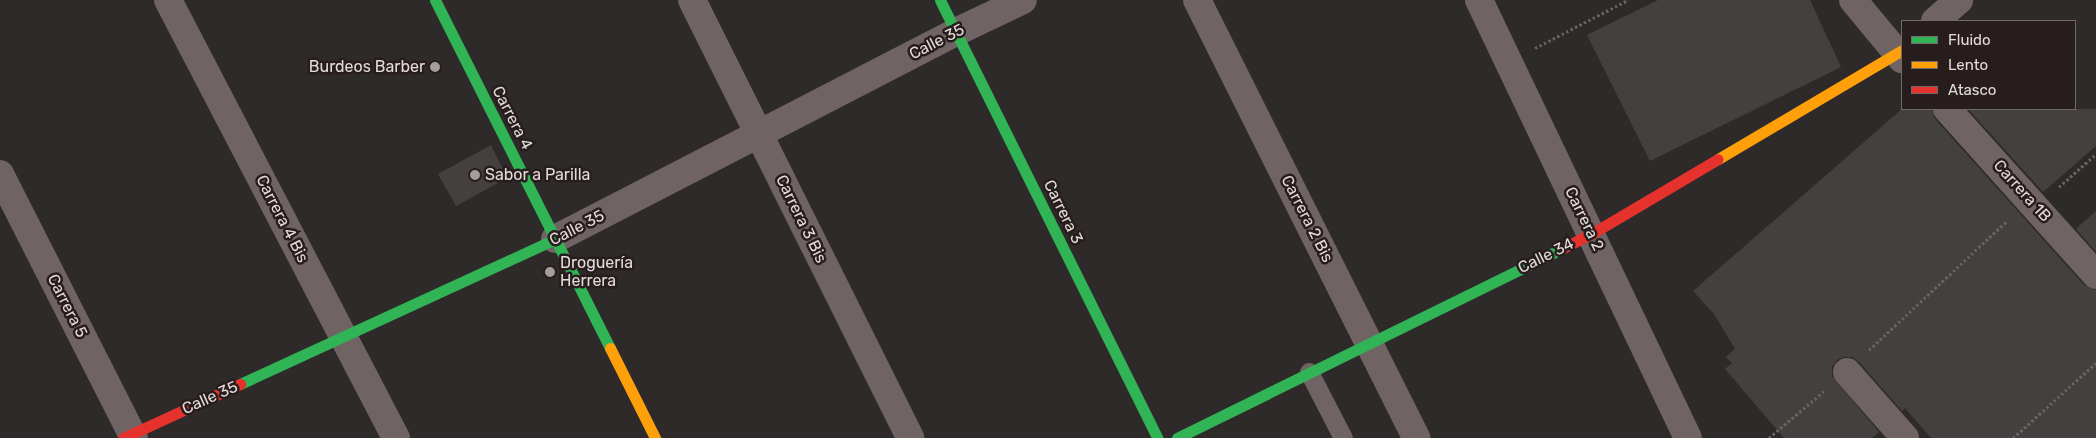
<!DOCTYPE html>
<meta charset="utf-8">
<style>
body{margin:0}
#map{position:relative;width:2096px;height:438px;overflow:hidden;background:#2f2a2a;font-family:Rubik,sans-serif}
div>[style]{position:absolute}
[style*='--x']{left:calc(var(--x)*1px);top:calc(var(--y)*1px);width:calc(var(--w)*1px);rotate:calc(var(--a)*1deg)}
.building>*{inset:0;background:#454040}
.path>*{height:3px;margin-top:-1.5px;transform-origin:0;background:repeating-linear-gradient(90deg,#6a6161 0 2.5px,transparent 0 5px)}
.lane>*{height:19px;margin:-9.5px;padding:0 9.5px;transform-origin:9.5px;border-radius:9.5px;background:#706363}
.street>*{height:28px;margin:-14px;padding:0 14px;transform-origin:14px;border-radius:14px;background:#706363}
.fast>*{height:11px;margin:-5.5px;padding:0 5.5px;transform-origin:5.5px;border-radius:5.5px;background:#30b455}
.slow>*{height:11px;margin:-5.5px;padding:0 5.5px;transform-origin:5.5px;border-radius:5.5px;background:#ff9f0a}
.jam>*{height:11px;margin:-5.5px;padding:0 5.5px;transform-origin:5.5px;border-radius:5.5px;background:#e5322d}
.dots>*{width:14px;height:14px;translate:-50% -50%;box-sizing:border-box;border:2px solid #281d1d;border-radius:50%}
span{translate:-50% -50%;white-space:nowrap;text-align:center;line-height:1.15;-webkit-text-stroke:5px #281d1d;paint-order:stroke}
.street-label{font-size:16px;color:#e3dbdb}
.poi-label{font-size:16px;color:#e3dbdb}
.right{translate:-100% -50%;text-align:right}
.left{translate:0 -50%;text-align:left}
.legend{position:absolute;left:1901px;top:20px;width:175px;height:90px;box-sizing:border-box;background:#281d1d;border:1px solid #736969;margin:0;padding:6px 9px;list-style:none;font-size:15px;color:#e3dbdb}
.legend li{display:flex;align-items:center;gap:10px;height:25px}
.legend b{width:25px;border:1px solid #736969}
</style>
<div id="map">
<div class="building">
<i style="clip-path:polygon(1658px 0,1810px 0,1841px 67px,1650px 161px,1587px 35px)"></i>
<i style="clip-path:polygon(1902px 109px,1932px 109px,1935px 119px,2084px 285px,2096px 290px,2096px 438px,1931px 438px,1905px 408px,1902px 411px,1859px 362px,1852px 357px,1844px 357px,1837px 360px,1832px 367px,1832px 376px,1879px 432px,1872px 438px,1784px 438px,1725px 369px,1732px 363px,1726px 357px,1735px 349px,1714px 314px,1693px 291px)"></i>
<i style="clip-path:polygon(1968px 109px,2096px 109px,2096px 146px,2043px 192px)"></i>
<i style="clip-path:polygon(491px 145px,507px 178px,456px 206px,438px 174px)"></i>
<i style="clip-path:polygon(2096px 211px,2096px 252px,2076px 229px)"></i>
</div>
<div class="path">
<i style="--x:1535;--y:48;--w:105;--a:-27.3"></i>
<i style="--x:2059;--y:187;--w:50;--a:-41.7"></i>
<i style="--x:1869;--y:350;--w:189;--a:-43.1"></i>
<i style="--x:1769;--y:438;--w:72;--a:-40.5"></i>
<i style="--x:2013;--y:438;--w:112;--a:-42.1"></i>
</div>
<div class="lane">
<i style="--x:1309;--y:372;--w:74;--a:62.7"></i>
</div>
<div class="street">
<i style="--x:168;--y:0;--w:494;--a:62.5"></i>
<i style="--x:692;--y:0;--w:489;--a:63.5"></i>
<i style="--x:1197;--y:0;--w:490;--a:63.4"></i>
<i style="--x:1479;--y:0;--w:485;--a:64.5"></i>
<i style="--x:1853;--y:0;--w:77;--a:50.3"></i>
<i style="--x:1935;--y:21;--w:32;--a:-41"></i>
<i style="--x:1947;--y:109;--w:223;--a:48.1"></i>
<i style="--x:0;--y:174;--w:296;--a:63.1"></i>
<i style="--x:555;--y:239;--w:451;--a:-27.3"></i>
<i style="--x:956;--y:32;--w:74;--a:-25.5"></i>
<i style="--x:1847;--y:372;--w:88;--a:48.7"></i>
</div>
<div class="fast">
<i style="--x:435;--y:0;--w:390;--a:63.3"></i>
<i style="--x:940;--y:0;--w:489;--a:63.6"></i>
<i style="--x:240;--y:384;--w:347;--a:-24.7"></i>
<i style="--x:1177;--y:438;--w:428;--a:-26.2"></i>
</div>
<div class="slow">
<i style="--x:1718;--y:159;--w:214;--a:-30.6"></i>
<i style="--x:610;--y:348;--w:101;--a:63.4"></i>
</div>
<div class="jam">
<i style="--x:1561;--y:249;--w:34;--a:-27"></i>
<i style="--x:1591;--y:234;--w:147;--a:-30.6"></i>
<i style="--x:123;--y:438;--w:129;--a:-24.8"></i>
</div>
<div class="dots">
<i style="left:435px;top:67px;background:#a49d9d"></i>
<i style="left:475px;top:175px;background:#a49d9d"></i>
<i style="left:550px;top:272px;background:#a49d9d"></i>
</div>
<div class="street-label">
<span style="left:937px;top:42px;rotate:-27deg">Calle 35</span>
<span style="left:512px;top:118px;rotate:63deg">Carrera 4</span>
<span style="left:2022px;top:191px;rotate:48deg">Carrera 1B</span>
<span style="left:1063px;top:212px;rotate:64deg">Carrera 3</span>
<span style="left:282px;top:219px;rotate:63deg">Carrera 4 Bis</span>
<span style="left:801px;top:219px;rotate:64deg">Carrera 3 Bis</span>
<span style="left:1307px;top:219px;rotate:63deg">Carrera 2 Bis</span>
<span style="left:1584px;top:219px;rotate:64deg">Carrera 2</span>
<span style="left:577px;top:228px;rotate:-27deg">Calle 35</span>
<span style="left:1546px;top:256px;rotate:-26deg">Calle 34</span>
<span style="left:67px;top:306px;rotate:63deg">Carrera 5</span>
<span style="left:210px;top:398px;rotate:-24deg">Calle 35</span>
</div>
<div class="poi-label">
<span class="right" style="left:425px;top:67px">Burdeos Barber</span>
<span class="left" style="left:485px;top:175px">Sabor a Parilla</span>
<span class="left" style="left:560px;top:272px">Droguería<br>Herrera</span>
</div>
<ul class="legend">
<li><b style="height:6px;background:#30b455"></b>Fluido</li>
<li><b style="height:6px;background:#ff9f0a"></b>Lento</li>
<li><b style="height:6px;background:#e5322d"></b>Atasco</li>
</ul>
</div>
